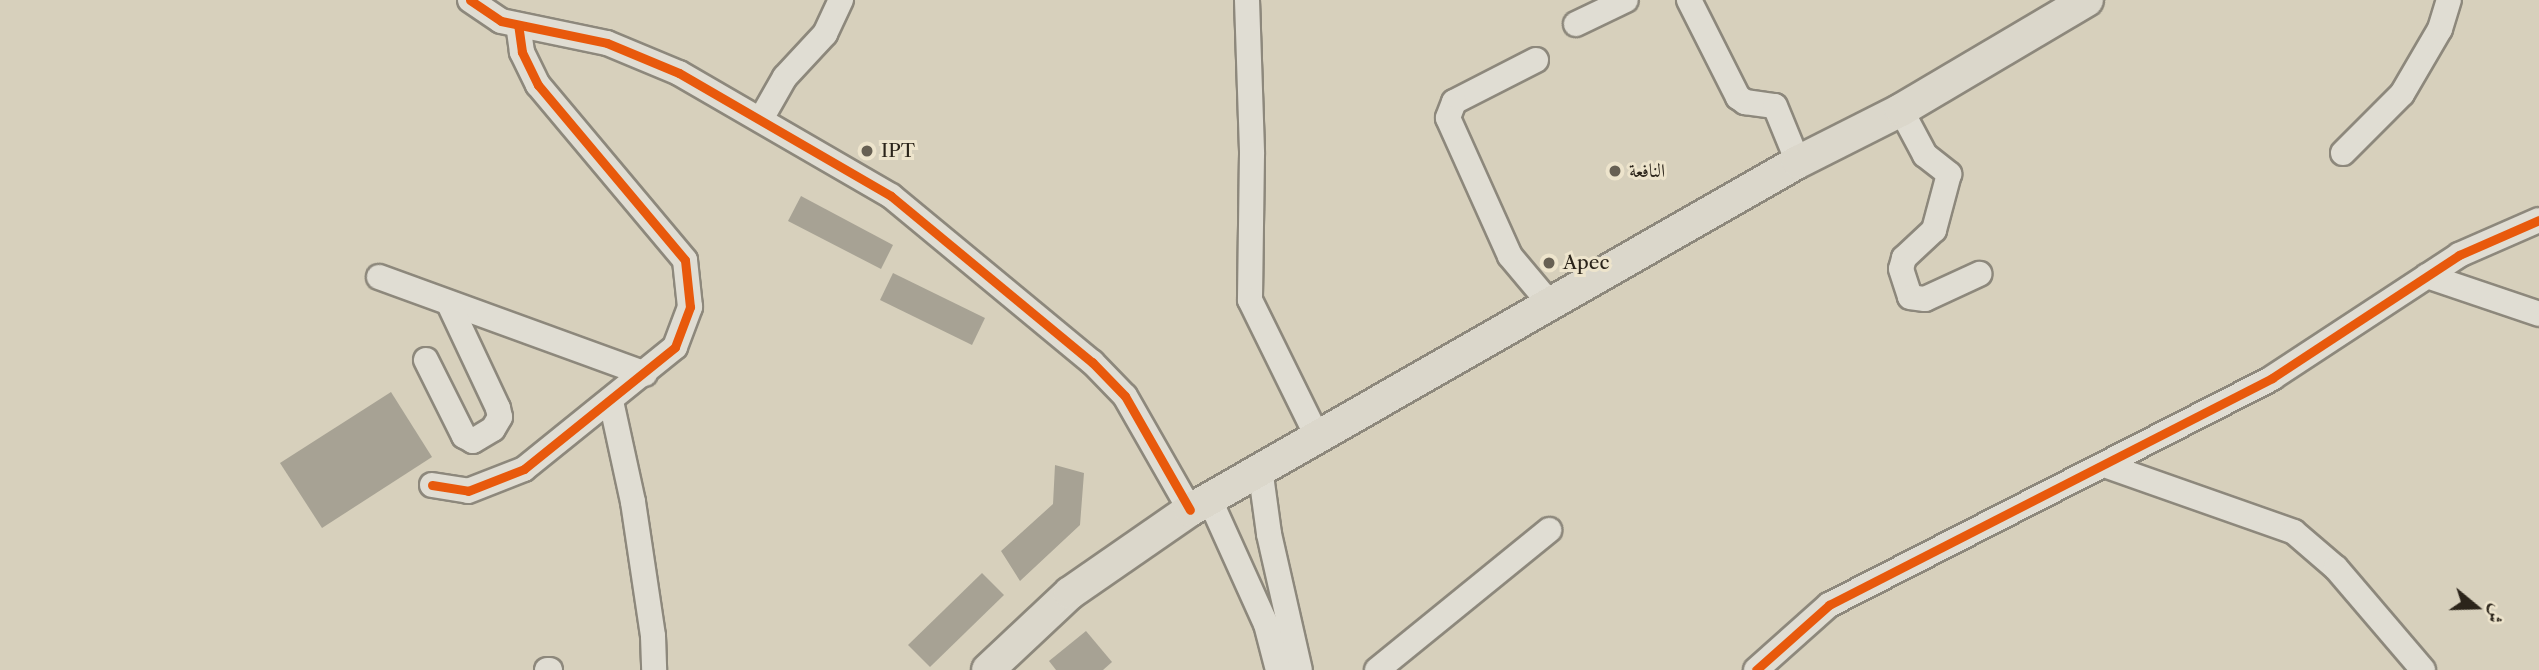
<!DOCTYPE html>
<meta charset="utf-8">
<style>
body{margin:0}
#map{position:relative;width:2539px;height:670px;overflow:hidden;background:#d7d0bc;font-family:"Libre Caslon Text",Amiri,serif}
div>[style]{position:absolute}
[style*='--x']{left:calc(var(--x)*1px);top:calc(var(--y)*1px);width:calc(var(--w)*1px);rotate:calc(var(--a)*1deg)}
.building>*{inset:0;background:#a7a294}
.roads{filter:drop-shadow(2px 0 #8d887c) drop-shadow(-2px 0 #8d887c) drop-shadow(0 2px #8d887c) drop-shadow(0 -2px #8d887c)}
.minor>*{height:24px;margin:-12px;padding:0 12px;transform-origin:12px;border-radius:12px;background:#e0ddd3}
.major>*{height:32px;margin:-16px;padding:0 16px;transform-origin:16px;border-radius:16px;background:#dbd7cb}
.cycleway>*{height:9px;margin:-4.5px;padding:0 4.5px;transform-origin:4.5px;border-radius:4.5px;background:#e8590c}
.dots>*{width:19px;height:19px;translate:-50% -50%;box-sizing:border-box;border:4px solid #ede4cc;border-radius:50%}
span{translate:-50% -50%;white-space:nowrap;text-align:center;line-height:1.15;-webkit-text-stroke:6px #ede4cc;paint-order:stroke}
.poi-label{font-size:19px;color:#2b241a}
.left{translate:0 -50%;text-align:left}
.north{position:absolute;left:2441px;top:572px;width:70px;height:70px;-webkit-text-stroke:5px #ede4cc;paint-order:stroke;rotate:109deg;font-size:19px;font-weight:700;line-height:28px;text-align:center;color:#2b241a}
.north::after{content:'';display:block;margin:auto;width:24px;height:32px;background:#2b241a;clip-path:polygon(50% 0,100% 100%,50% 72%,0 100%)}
</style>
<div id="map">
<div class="building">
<i style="clip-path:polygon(801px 196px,893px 245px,881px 269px,788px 221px)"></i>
<i style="clip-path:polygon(893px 273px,985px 318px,972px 345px,880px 300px)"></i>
<i style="clip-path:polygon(391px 392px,432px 457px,322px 528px,280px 463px)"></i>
<i style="clip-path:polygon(1055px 465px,1084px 473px,1080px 525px,1020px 581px,1001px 551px,1053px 504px)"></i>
<i style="clip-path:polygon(982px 573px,1004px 595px,930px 667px,908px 645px)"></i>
<i style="clip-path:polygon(1086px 631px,1112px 662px,1103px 670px,1056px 670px,1049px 661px)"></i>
</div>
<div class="roads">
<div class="minor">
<i style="--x:470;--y:0;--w:37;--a:34"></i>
<i style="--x:501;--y:21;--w:108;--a:11.7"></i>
<i style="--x:607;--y:43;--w:78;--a:22.6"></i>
<i style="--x:679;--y:73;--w:245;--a:30.1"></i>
<i style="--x:891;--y:196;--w:261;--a:39.6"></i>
<i style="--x:1092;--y:362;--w:47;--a:45.9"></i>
<i style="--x:1125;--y:396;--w:131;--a:60.3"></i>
<i style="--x:1247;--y:0;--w:154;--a:88.1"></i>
<i style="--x:1252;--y:154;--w:146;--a:90.8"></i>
<i style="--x:1250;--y:300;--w:152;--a:63.8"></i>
<i style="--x:1689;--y:0;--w:109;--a:63.2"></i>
<i style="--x:1738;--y:97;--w:9;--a:36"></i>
<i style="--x:1745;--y:102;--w:30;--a:8"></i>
<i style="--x:1775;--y:106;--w:61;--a:67.7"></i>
<i style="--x:1576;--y:24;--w:55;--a:-25.6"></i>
<i style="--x:1536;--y:60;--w:92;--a:152.9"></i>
<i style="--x:1454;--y:102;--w:17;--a:111"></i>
<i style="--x:1448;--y:118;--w:151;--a:65.8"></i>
<i style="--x:1510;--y:256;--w:65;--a:50"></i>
<i style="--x:1901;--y:110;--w:51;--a:61.9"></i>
<i style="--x:1925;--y:155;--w:31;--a:38"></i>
<i style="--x:1949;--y:174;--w:58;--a:105"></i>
<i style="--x:1934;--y:230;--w:41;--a:137"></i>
<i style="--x:1904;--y:258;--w:11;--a:105"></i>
<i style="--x:1901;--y:269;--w:29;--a:72"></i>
<i style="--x:1910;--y:297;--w:15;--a:8"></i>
<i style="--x:1925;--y:299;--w:60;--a:-24.8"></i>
<i style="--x:761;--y:119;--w:48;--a:-60.3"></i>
<i style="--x:785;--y:77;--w:59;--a:-47.1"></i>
<i style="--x:825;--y:34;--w:38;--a:-65"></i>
<i style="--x:2343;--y:153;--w:83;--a:-45"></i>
<i style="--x:2402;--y:94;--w:75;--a:-59.7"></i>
<i style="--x:2440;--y:29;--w:30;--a:-73"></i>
<i style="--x:2427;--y:276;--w:118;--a:18.7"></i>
<i style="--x:379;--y:277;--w:283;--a:20"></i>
<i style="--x:426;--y:360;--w:85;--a:63.4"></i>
<i style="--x:464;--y:436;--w:10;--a:29"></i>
<i style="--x:473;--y:441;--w:23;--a:-31"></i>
<i style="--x:493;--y:429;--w:14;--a:-60"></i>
<i style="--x:500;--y:417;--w:9;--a:-103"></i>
<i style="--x:498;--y:408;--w:115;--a:-115.2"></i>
<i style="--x:611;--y:401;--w:103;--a:77.7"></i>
<i style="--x:633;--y:502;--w:135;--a:81.5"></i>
<i style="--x:653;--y:636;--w:34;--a:88"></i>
<i style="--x:2107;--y:466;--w:198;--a:19.4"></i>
<i style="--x:2294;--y:532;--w:55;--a:40.6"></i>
<i style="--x:2336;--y:568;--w:134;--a:49.5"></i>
<i style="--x:1260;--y:468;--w:67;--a:82.2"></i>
<i style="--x:1269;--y:534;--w:139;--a:77.2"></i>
<i style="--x:432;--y:485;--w:36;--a:9"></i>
<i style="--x:468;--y:491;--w:60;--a:-21.4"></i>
<i style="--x:524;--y:469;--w:194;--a:-38.9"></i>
<i style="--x:675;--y:347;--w:43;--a:-69.4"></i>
<i style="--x:690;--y:307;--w:47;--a:-96.1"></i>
<i style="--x:685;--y:260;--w:229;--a:-130"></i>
<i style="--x:538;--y:85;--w:37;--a:-116"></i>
<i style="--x:522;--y:52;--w:27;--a:-98"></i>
<i style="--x:1209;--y:498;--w:138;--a:65.7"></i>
<i style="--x:1266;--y:624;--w:48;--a:75.4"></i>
<i style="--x:547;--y:670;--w:3;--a:0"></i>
<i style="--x:1377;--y:670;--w:222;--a:-39.1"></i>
<i style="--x:1756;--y:670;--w:98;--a:-41.7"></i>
<i style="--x:1829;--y:605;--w:498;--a:-27.1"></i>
<i style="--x:2272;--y:378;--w:224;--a:-33.3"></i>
<i style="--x:2459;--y:255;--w:87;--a:-23.6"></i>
</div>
<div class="major">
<i style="--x:988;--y:670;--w:112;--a:-43.2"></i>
<i style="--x:1070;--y:593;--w:146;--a:-34.7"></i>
<i style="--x:1190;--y:510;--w:701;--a:-29.79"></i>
<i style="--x:1798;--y:162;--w:115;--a:-26.8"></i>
<i style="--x:1901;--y:110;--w:216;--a:-30.6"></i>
</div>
</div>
<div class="cycleway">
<i style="--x:470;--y:0;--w:37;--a:34"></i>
<i style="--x:501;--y:21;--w:108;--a:11.7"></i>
<i style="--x:607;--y:43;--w:78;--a:22.6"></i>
<i style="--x:679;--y:73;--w:245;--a:30.1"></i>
<i style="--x:891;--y:196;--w:261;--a:39.6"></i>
<i style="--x:1092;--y:362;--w:47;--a:45.9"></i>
<i style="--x:1125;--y:396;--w:131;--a:60.3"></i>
<i style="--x:432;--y:485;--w:36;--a:9"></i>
<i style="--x:468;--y:491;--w:60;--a:-21.4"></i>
<i style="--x:524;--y:469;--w:194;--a:-38.9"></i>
<i style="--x:675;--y:347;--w:43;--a:-69.4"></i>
<i style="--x:690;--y:307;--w:47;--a:-96.1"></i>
<i style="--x:685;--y:260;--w:229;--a:-130"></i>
<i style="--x:538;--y:85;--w:37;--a:-116"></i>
<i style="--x:522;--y:52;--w:27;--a:-98"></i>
<i style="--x:1756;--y:670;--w:98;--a:-41.7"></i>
<i style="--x:1829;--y:605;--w:498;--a:-27.1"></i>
<i style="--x:2272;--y:378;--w:224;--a:-33.3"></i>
<i style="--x:2459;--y:255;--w:87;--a:-23.6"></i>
</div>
<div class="dots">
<i style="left:867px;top:151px;background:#676053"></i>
<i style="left:1615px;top:171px;background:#676053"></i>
<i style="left:1549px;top:263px;background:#676053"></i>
</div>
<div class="poi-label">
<span class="left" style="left:881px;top:151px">IPT</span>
<span class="left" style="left:1629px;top:171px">النافعة</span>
<span class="left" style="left:1563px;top:263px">Apec</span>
</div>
<div class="north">ش</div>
</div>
